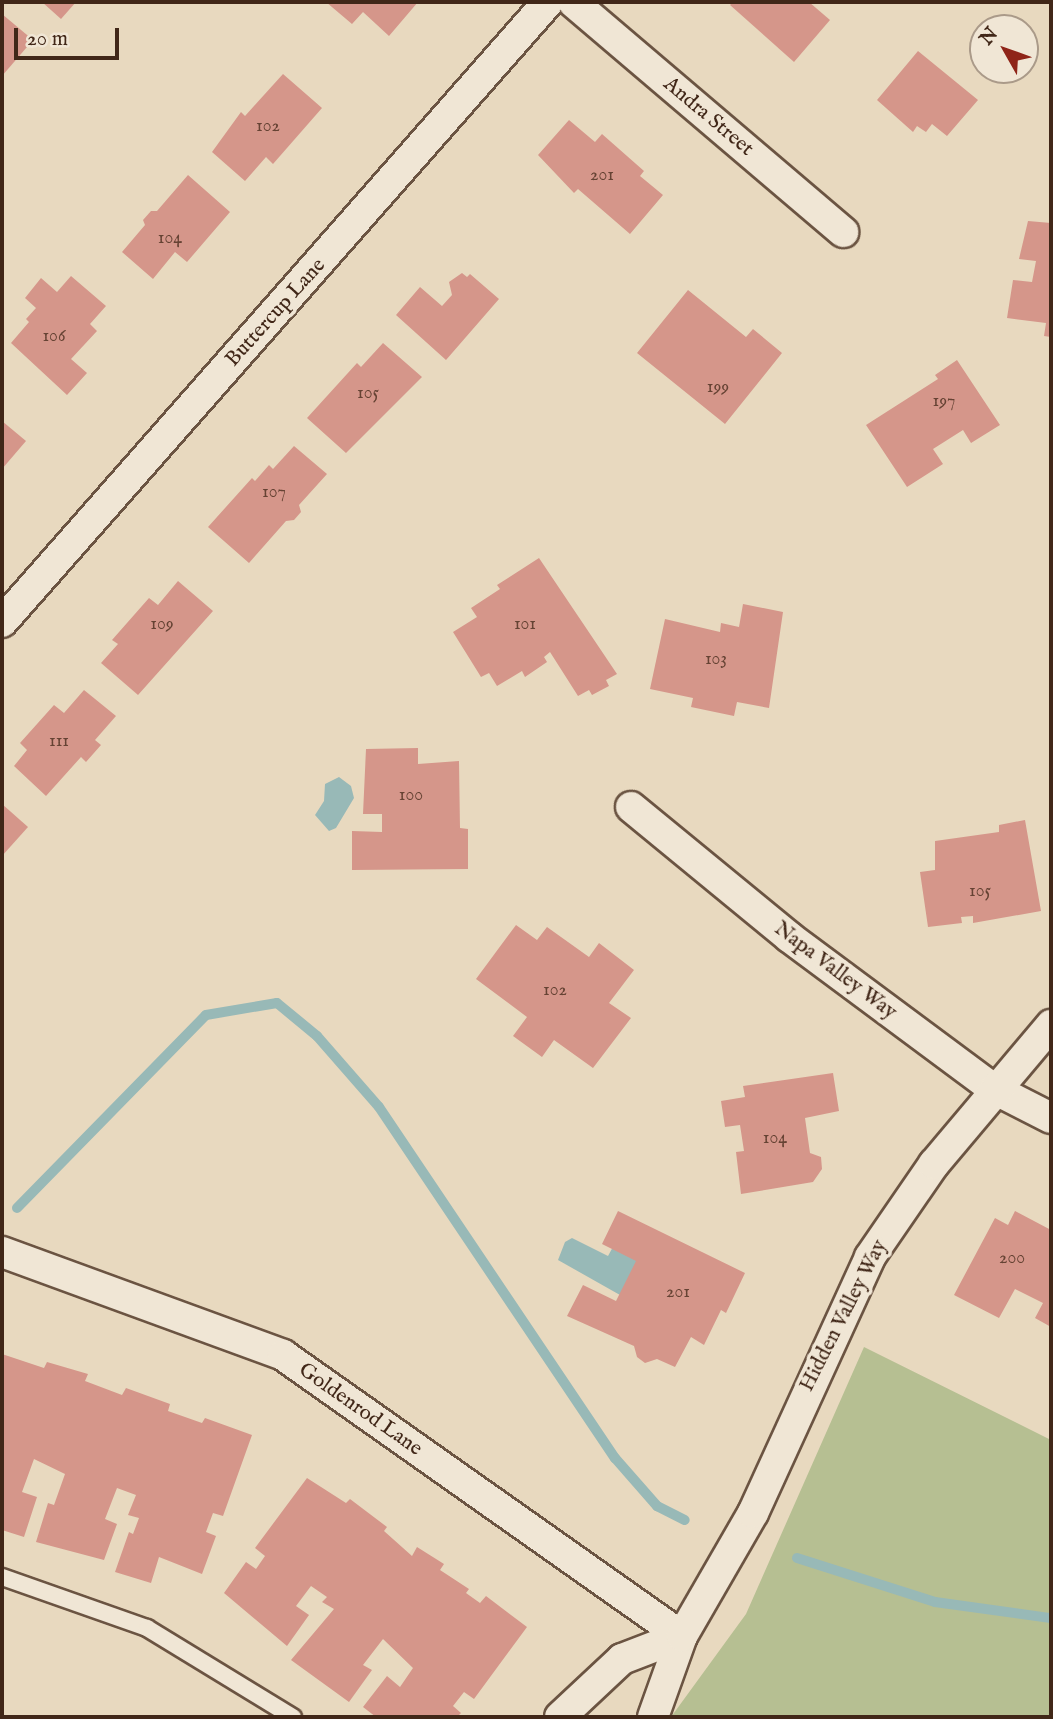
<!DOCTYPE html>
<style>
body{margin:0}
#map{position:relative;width:1053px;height:1719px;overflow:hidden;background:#e8d9bf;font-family:"IM FELL English",serif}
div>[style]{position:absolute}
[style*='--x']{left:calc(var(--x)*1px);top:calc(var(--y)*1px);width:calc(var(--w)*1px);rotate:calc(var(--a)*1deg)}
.green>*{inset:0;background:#b6bf92}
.water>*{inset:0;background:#98b9b7}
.stream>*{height:10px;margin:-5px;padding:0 5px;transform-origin:5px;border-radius:5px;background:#98b9b7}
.building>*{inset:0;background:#d5968a}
.roads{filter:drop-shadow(2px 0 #6b5442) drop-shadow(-2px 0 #6b5442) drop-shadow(0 2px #6b5442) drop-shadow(0 -2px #6b5442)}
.service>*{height:16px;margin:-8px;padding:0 8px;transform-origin:8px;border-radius:8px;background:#f0e6d5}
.minor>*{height:30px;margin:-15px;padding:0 15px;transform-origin:15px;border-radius:15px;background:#f0e6d5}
span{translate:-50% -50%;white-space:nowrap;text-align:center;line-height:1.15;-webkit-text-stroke:7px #f0e6d5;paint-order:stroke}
.number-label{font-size:18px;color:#664334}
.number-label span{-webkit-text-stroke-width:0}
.street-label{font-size:21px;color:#412718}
.frame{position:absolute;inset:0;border:4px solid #412718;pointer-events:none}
.north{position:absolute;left:969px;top:14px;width:70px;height:70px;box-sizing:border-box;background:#f0e6d5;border:2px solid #aa9a89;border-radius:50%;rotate:310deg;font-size:19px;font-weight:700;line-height:28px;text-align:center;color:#412718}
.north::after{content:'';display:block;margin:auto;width:24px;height:32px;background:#8f2418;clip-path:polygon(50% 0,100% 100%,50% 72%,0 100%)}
.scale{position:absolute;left:14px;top:28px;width:105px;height:32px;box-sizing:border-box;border:4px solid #412718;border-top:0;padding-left:9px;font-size:21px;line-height:24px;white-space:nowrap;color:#412718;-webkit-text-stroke:5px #f0e6d5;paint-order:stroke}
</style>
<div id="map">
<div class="green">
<i style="clip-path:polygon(864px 1347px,1051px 1440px,1051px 1717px,671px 1717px,746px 1614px)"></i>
</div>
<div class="water">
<i style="clip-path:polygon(339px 777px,351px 786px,354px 798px,336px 828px,329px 831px,315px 815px,324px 801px,325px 784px)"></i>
<i style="clip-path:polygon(572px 1238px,608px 1256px,614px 1245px,640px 1258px,620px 1295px,558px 1260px,565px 1242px)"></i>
</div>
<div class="stream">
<i style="--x:17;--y:1208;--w:270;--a:-45.6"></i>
<i style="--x:206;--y:1015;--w:72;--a:-9.6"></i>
<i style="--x:277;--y:1003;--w:52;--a:39.5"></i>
<i style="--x:317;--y:1036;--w:94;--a:48.9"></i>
<i style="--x:379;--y:1107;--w:423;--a:56.1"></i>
<i style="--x:615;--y:1458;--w:64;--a:48.8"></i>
<i style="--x:657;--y:1506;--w:31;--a:27"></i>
<i style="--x:797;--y:1558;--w:145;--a:17.7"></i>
<i style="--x:935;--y:1602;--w:117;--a:7.9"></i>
</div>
<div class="building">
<i style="clip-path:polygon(42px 2px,76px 2px,61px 19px)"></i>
<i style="clip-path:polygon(326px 2px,418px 2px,389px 36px,363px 12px,352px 24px)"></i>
<i style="clip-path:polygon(733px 2px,809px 2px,830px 20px,794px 62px,730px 5px)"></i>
<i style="clip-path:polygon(2px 14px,33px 40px,2px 76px)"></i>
<i style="clip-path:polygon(918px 51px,978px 100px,947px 136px,932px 124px,926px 132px,917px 126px,913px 132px,877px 100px)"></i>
<i style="clip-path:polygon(283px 74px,322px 108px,273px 164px,266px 157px,245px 181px,212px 152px,241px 112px,245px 116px)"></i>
<i style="clip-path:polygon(569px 120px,595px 142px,602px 134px,644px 171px,640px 176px,663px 195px,630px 234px,578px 189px,574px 193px,538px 155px)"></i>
<i style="clip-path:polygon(188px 175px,230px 212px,187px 262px,175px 252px,153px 279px,122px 252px,145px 225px,143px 220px,151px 211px,157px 211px)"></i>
<i style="clip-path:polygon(1028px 221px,1051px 223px,1051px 337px,1044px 336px,1046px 323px,1007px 318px,1013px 280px,1032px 282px,1036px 261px,1019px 259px)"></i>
<i style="clip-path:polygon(462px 273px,467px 277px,470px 274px,499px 299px,446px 360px,396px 315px,420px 287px,442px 306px,452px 295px,449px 282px)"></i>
<i style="clip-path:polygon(71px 276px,106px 306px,90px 324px,97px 331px,71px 359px,87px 373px,67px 395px,11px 343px,29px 322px,26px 319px,36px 308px,25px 298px,41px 278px,57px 292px)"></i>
<i style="clip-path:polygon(688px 290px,746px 337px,753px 329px,782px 353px,725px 424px,637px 353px)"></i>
<i style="clip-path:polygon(383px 343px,422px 377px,346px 453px,307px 418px,357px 363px,361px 367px)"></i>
<i style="clip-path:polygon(957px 360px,1000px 425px,971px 443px,963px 430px,933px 449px,943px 464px,907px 487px,866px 425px,938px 379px,935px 375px)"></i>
<i style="clip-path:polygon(2px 421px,26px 441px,2px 469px)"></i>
<i style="clip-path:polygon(294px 446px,327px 474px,299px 505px,301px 512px,294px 520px,286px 521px,249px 563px,208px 527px,252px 478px,255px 481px,269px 465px,273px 469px)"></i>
<i style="clip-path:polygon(539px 558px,617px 674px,606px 680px,609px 686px,592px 695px,589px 690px,578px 696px,550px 652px,544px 657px,547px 662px,525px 677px,522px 671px,497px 686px,489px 673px,481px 677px,453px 632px,477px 617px,471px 608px,500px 589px,497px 585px)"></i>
<i style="clip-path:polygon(178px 581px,213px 611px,138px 695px,101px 663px,118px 644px,112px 640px,149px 598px,158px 605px)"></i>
<i style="clip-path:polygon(743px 604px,783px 612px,769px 708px,737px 702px,734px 716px,691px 707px,693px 698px,650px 689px,665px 619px,720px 632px,721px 623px,739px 627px)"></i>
<i style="clip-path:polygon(84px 690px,116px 716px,95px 740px,101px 745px,86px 762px,81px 757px,46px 796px,14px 766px,27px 750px,20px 743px,54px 705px,64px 713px)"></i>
<i style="clip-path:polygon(418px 748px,418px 764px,459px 761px,460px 828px,468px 829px,468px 869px,352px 870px,352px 831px,382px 832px,382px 814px,363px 814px,366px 749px)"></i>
<i style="clip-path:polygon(2px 804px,28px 827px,2px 856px)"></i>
<i style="clip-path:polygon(1025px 820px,1041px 911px,973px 923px,973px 916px,961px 917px,962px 923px,928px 927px,920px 872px,935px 870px,935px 841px,999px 832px,999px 825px)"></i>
<i style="clip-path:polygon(516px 925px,537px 940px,547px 927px,589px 957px,599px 943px,634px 970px,609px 1003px,631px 1018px,593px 1068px,554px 1040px,542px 1057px,513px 1036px,527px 1017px,476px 979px)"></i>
<i style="clip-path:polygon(833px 1073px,839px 1111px,805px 1118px,810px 1153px,821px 1157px,822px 1169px,813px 1182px,741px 1194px,736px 1152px,744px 1151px,740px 1125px,725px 1127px,721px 1101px,745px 1097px,743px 1086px)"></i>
<i style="clip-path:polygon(618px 1211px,745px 1273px,726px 1313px,721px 1310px,704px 1345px,691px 1337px,675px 1367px,657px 1359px,645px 1363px,637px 1357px,634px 1346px,567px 1316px,583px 1285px,616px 1301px,636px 1261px,602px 1244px)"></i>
<i style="clip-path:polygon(1015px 1211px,1051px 1230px,1051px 1327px,1035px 1318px,1043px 1303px,1015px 1289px,999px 1318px,954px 1295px,995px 1218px,1008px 1225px)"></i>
<i style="clip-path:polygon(2px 1354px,44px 1368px,47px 1362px,88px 1374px,85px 1381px,122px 1395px,126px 1388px,170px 1404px,168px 1411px,202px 1423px,205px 1418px,252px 1435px,223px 1516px,213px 1513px,206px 1532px,216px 1536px,202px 1574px,159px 1557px,151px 1583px,115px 1572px,129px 1532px,133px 1534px,139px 1518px,128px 1515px,136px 1495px,117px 1488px,105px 1519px,117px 1524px,104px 1560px,36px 1542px,48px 1503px,54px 1505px,65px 1474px,34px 1459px,22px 1492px,37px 1497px,24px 1537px,2px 1530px)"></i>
<i style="clip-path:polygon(307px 1478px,346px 1503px,350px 1499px,387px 1527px,384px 1531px,412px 1556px,417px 1547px,444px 1564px,440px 1570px,469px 1589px,466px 1593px,480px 1603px,486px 1596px,527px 1627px,474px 1699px,464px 1692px,453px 1706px,461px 1713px,457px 1717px,376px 1717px,363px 1707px,387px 1676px,400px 1687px,413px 1668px,383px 1639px,363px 1665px,372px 1670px,349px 1702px,291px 1660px,334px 1609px,322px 1602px,327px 1597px,311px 1586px,296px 1606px,309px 1615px,287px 1646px,224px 1593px,246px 1562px,256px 1569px,265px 1556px,255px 1548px)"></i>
</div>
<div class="roads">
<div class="service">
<i style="--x:2;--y:1577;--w:154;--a:19.4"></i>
<i style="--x:147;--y:1628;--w:171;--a:31.4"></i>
</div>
<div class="minor">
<i style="--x:573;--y:2;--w:355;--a:40.4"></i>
<i style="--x:2;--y:622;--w:826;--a:-48.63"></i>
<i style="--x:631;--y:807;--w:205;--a:39.4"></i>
<i style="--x:789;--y:937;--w:255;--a:36.6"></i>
<i style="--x:994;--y:1089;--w:64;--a:27"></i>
<i style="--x:2;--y:1252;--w:299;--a:20.1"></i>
<i style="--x:283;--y:1355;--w:488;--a:35.2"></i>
<i style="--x:560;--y:1717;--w:85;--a:-43.1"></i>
<i style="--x:622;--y:1659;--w:64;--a:-21"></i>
<i style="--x:653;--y:1717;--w:86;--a:-70.3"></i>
<i style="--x:682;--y:1636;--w:142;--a:-60"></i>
<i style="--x:753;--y:1513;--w:281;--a:-65.4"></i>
<i style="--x:870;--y:1257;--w:113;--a:-55.5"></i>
<i style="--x:934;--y:1164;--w:182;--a:-49.9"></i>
</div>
</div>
<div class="number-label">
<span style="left:268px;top:127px">102</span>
<span style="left:602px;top:176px">201</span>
<span style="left:170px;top:239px">104</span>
<span style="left:54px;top:337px">106</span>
<span style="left:718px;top:388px">199</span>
<span style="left:368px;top:394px">105</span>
<span style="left:944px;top:402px">197</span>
<span style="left:274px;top:493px">107</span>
<span style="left:162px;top:625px">109</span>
<span style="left:525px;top:625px">101</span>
<span style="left:716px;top:660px">103</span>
<span style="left:59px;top:742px">111</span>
<span style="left:411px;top:796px">100</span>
<span style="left:980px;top:892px">105</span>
<span style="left:555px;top:991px">102</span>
<span style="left:775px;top:1139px">104</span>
<span style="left:1012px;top:1259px">200</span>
<span style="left:678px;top:1293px">201</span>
</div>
<div class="street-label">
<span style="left:708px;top:117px;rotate:40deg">Andra Street</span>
<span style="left:276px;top:313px;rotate:-48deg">Buttercup Lane</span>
<span style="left:835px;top:971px;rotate:37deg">Napa Valley Way</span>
<span style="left:844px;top:1316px;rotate:-63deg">Hidden Valley Way</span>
<span style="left:360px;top:1410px;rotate:35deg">Goldenrod Lane</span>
</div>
<div class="frame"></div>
<div class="north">N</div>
<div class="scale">20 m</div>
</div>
